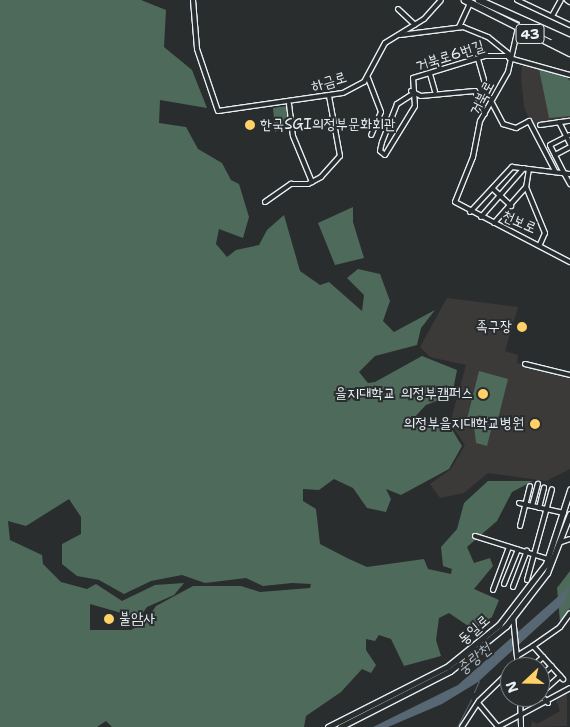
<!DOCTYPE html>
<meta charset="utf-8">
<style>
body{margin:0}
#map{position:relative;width:570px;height:727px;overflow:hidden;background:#2a2d2e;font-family:"Shantell Sans","Poor Story",sans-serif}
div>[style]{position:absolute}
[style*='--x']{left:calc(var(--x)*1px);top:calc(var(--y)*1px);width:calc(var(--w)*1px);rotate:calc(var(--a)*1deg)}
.built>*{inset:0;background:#3c3a38}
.green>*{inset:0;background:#4e6a5a}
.water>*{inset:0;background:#576874}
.stream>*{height:1px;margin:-0.5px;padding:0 0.5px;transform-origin:0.5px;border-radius:0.5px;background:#576874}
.roads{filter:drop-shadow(1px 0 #e8f1f8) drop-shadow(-1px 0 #e8f1f8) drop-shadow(0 1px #e8f1f8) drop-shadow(0 -1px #e8f1f8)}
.minor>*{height:4px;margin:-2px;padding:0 2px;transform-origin:2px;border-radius:2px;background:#2a2d2e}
.tertiary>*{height:4.5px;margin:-2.25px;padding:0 2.25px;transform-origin:2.25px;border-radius:2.25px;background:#2a2d2e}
.primary>*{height:5.5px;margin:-2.75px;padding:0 2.75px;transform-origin:2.75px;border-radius:2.75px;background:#2a2d2e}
.dots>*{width:14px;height:14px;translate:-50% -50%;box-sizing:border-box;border:2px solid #2a2d2e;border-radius:50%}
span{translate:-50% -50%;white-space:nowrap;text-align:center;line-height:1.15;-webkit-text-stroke:4px #2a2d2e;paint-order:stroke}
.shield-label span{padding:1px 4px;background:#2a2d2e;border:1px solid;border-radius:4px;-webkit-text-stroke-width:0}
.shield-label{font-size:14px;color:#e8f1f8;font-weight:700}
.street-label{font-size:15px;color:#e8f1f8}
.poi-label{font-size:15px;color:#e8f1f8}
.left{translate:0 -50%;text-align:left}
.right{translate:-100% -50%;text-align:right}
.water-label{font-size:16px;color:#aebac3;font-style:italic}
.north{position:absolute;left:500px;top:657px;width:50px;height:50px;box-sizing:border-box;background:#2a2d2e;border:1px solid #767b7f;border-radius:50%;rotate:249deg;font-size:14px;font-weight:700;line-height:20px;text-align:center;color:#e8f1f8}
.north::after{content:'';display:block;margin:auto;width:18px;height:22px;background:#ffd166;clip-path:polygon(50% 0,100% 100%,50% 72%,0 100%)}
</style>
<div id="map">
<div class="built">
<i style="clip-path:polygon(532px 64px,570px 77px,570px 120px,533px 127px,524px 107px,521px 77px,522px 66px)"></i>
<i style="clip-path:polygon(447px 298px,518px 307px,505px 351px,518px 355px,517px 363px,570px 378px,570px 469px,546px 481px,488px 473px,464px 493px,440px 498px,430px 484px,451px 469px,465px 445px,450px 423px,466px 365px,430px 357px,420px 347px)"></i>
<i style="clip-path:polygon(567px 693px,567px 726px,531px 727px,532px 721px,537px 724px,560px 711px,556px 700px)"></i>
</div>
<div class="green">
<i style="clip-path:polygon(evenodd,0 0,141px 0,166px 10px,164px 47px,192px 70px,207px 108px,160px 100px,159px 123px,186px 127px,198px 149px,222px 163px,231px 180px,239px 184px,249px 217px,243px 238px,219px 229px,216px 244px,227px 257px,236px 250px,259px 245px,267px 230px,284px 215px,300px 271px,320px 285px,329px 282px,362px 311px,364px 295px,347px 278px,358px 269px,380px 274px,390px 301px,383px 321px,394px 332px,435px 310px,421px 328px,417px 345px,375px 356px,359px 372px,368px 383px,375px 382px,422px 356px,457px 370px,452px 395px,426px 405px,410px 422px,448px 423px,462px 446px,449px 469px,401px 495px,386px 489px,391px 499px,386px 512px,367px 508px,353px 488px,334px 479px,319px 490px,303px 489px,303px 501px,316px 509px,320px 544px,349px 559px,367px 567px,424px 559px,428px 569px,451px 574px,452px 569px,443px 566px,441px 547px,457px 529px,464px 503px,488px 481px,533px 481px,512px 492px,497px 521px,467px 547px,474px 563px,490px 558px,493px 566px,474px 589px,499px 600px,492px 617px,474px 630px,449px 613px,439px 618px,436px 640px,441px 656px,404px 666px,391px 639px,379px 635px,375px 641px,366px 639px,366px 650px,376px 665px,371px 673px,362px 669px,341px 692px,306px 716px,304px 727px,112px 727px,106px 721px,97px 727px,0 727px,0 0,69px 499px,81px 517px,81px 534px,62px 544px,62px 564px,77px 576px,99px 580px,124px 594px,151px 581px,182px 575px,205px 583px,246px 578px,263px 586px,292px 583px,311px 584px,310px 588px,260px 592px,241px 586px,193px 586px,156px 606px,145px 622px,131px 630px,90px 630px,90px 604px,139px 618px,147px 607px,174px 595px,184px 583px,155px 585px,122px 601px,96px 584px,87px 589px,61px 582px,43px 564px,42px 555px,10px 540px,8px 521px,26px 526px,69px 499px)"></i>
<i style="clip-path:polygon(539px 69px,563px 74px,570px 81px,570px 116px,549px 118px)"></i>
<i style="clip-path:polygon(287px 106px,290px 124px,275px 132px,273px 108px)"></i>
<i style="clip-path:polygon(353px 207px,353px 222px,364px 258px,335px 265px,318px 223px)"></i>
<i style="clip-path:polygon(479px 371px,508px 379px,496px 427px,467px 419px)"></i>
<i style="clip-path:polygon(474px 426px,491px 430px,487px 446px,476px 443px)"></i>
<i style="clip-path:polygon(570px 571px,570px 608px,560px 622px,557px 588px)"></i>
</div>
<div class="water">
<i style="clip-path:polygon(570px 586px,564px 603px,478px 682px,442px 704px,388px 727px,373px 727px,458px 685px)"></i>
</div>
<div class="stream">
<i style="--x:474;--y:692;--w:12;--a:-66"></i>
<i style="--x:457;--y:727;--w:31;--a:-63"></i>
</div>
<div class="roads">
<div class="minor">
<i style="--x:193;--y:0;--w:49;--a:85.3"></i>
<i style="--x:197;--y:49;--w:65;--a:71.3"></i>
<i style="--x:218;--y:111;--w:126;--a:-8.2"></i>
<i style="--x:343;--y:93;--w:24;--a:-28"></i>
<i style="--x:364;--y:82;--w:44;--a:-61.7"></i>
<i style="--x:385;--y:43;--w:46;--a:-31.6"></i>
<i style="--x:424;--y:19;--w:25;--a:-48"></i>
<i style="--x:517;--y:0;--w:59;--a:25.3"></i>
<i style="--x:567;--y:0;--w:4;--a:34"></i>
<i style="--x:398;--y:9;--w:23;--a:43"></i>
<i style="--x:552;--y:16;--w:18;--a:-61"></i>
<i style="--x:459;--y:27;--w:26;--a:-65"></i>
<i style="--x:518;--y:28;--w:45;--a:102.8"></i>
<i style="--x:508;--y:72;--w:56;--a:119.7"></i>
<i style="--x:480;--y:121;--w:37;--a:101"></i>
<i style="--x:473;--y:157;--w:48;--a:111.8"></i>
<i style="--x:455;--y:202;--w:130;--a:27.6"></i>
<i style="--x:400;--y:35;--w:64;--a:-7.2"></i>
<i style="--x:463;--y:27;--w:27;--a:22"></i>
<i style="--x:488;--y:37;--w:27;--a:39"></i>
<i style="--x:509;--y:58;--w:63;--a:15.6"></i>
<i style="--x:478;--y:59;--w:22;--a:74"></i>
<i style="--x:430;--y:74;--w:18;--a:74"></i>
<i style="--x:368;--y:78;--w:36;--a:69"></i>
<i style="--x:381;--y:112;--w:25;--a:113"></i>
<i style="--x:411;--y:91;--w:11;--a:27"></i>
<i style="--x:421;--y:96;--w:54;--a:-5.3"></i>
<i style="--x:475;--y:91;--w:25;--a:67"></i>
<i style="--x:411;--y:95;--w:17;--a:147"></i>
<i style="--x:397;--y:104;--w:41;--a:111.5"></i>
<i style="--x:382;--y:142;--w:9;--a:103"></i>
<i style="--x:380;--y:151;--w:6;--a:39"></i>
<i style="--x:385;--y:155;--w:57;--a:-58.5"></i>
<i style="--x:415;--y:106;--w:28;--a:-94"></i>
<i style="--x:413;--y:78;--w:75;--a:-17"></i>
<i style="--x:485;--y:56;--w:24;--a:0"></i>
<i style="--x:492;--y:103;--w:24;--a:62"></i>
<i style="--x:503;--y:124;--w:14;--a:17"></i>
<i style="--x:516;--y:128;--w:15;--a:-28"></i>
<i style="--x:529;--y:121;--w:56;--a:62.5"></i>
<i style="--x:289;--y:104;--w:32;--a:83"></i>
<i style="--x:293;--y:136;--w:50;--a:67.6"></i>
<i style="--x:559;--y:122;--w:25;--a:63"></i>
<i style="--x:540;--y:125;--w:30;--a:-8"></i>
<i style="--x:555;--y:155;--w:17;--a:-28"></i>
<i style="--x:529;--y:169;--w:18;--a:99"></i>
<i style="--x:526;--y:187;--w:50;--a:67.6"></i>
<i style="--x:545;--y:233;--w:12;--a:114"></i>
<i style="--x:564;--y:173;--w:31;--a:-117"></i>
<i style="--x:550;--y:145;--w:22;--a:-27"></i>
<i style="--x:564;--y:173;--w:13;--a:61"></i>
<i style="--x:493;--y:189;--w:25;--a:43"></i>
<i style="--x:265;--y:202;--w:32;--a:-35"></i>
<i style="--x:291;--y:184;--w:17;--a:0"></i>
<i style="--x:308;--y:184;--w:15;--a:-28"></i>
<i style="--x:321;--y:177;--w:28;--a:-48"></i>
<i style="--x:340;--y:156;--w:61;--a:-100.4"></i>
<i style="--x:470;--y:212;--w:62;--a:-47"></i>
<i style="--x:512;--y:167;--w:58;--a:6.9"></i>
<i style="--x:481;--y:217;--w:65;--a:-48.7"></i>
<i style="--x:494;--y:223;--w:48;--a:-48.4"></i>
<i style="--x:525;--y:364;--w:46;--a:13.7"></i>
<i style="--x:519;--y:503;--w:46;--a:12.5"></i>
<i style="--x:532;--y:506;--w:23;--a:-75"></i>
<i style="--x:539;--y:508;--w:21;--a:-76"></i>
<i style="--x:520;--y:526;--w:41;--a:-76"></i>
<i style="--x:475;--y:536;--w:77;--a:17.5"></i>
<i style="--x:561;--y:542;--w:9;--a:-18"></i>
<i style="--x:527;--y:580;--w:94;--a:-74.6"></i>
<i style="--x:504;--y:584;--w:37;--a:-68"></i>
<i style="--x:513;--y:587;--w:39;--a:-69"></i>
<i style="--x:493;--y:590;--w:46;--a:-69.6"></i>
<i style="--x:513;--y:617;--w:50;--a:84.3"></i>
<i style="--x:533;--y:646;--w:33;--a:-35"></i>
<i style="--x:560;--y:627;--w:17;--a:-54"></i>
<i style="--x:517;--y:656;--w:19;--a:-32"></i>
<i style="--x:533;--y:646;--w:45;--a:47.7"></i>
<i style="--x:532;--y:667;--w:15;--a:-42"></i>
<i style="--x:540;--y:677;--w:16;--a:-43"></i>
<i style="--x:540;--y:694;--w:27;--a:-42"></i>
<i style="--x:540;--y:694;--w:12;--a:48"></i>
<i style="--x:520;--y:697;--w:30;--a:88"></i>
<i style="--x:478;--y:703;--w:31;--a:50"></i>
<i style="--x:462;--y:727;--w:31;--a:-57"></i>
<i style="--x:479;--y:701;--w:43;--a:-44.1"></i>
<i style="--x:498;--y:727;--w:82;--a:-28.4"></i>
</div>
<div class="tertiary">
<i style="--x:522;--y:22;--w:53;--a:25.6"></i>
<i style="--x:553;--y:41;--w:19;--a:25"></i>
<i style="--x:328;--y:727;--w:133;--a:-26.8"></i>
<i style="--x:447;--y:667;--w:67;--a:-38.9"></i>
<i style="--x:499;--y:625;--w:77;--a:-52.4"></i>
<i style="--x:546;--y:564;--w:78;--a:-72"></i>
<i style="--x:340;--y:727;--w:123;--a:-27"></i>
<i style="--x:450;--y:671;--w:72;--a:-38.8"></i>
<i style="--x:506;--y:626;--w:67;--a:-52.3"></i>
<i style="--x:547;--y:573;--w:63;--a:-68.7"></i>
</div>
<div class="primary">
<i style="--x:465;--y:0;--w:118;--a:26.8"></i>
<i style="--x:479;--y:0;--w:100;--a:24.3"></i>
</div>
</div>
<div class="dots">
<i style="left:250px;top:125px;background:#ffd166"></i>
<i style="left:522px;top:327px;background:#ffd166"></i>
<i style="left:483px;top:394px;background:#ffd166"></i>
<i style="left:535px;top:424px;background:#ffd166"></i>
<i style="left:109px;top:619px;background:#ffd166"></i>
</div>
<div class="shield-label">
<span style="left:530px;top:34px">43</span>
</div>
<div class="street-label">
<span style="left:450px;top:56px;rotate:-17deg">거북로6번길</span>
<span style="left:329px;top:82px;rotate:-17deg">하금로</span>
<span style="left:482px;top:98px;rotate:-62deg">거북로</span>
<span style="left:519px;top:222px;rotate:24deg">천보로</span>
<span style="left:474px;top:630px;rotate:-41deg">동일로</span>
</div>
<div class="poi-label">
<span class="left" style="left:260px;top:125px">한국SGI의정부문화회관</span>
<span class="right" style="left:512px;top:327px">족구장</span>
<span class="right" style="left:473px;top:394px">을지대학교 의정부캠퍼스</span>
<span class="right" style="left:524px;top:424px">의정부을지대학교병원</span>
<span class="left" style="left:119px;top:619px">불암사</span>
</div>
<div class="water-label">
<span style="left:474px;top:659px;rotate:-39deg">중랑천</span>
</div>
<div class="north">N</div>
</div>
